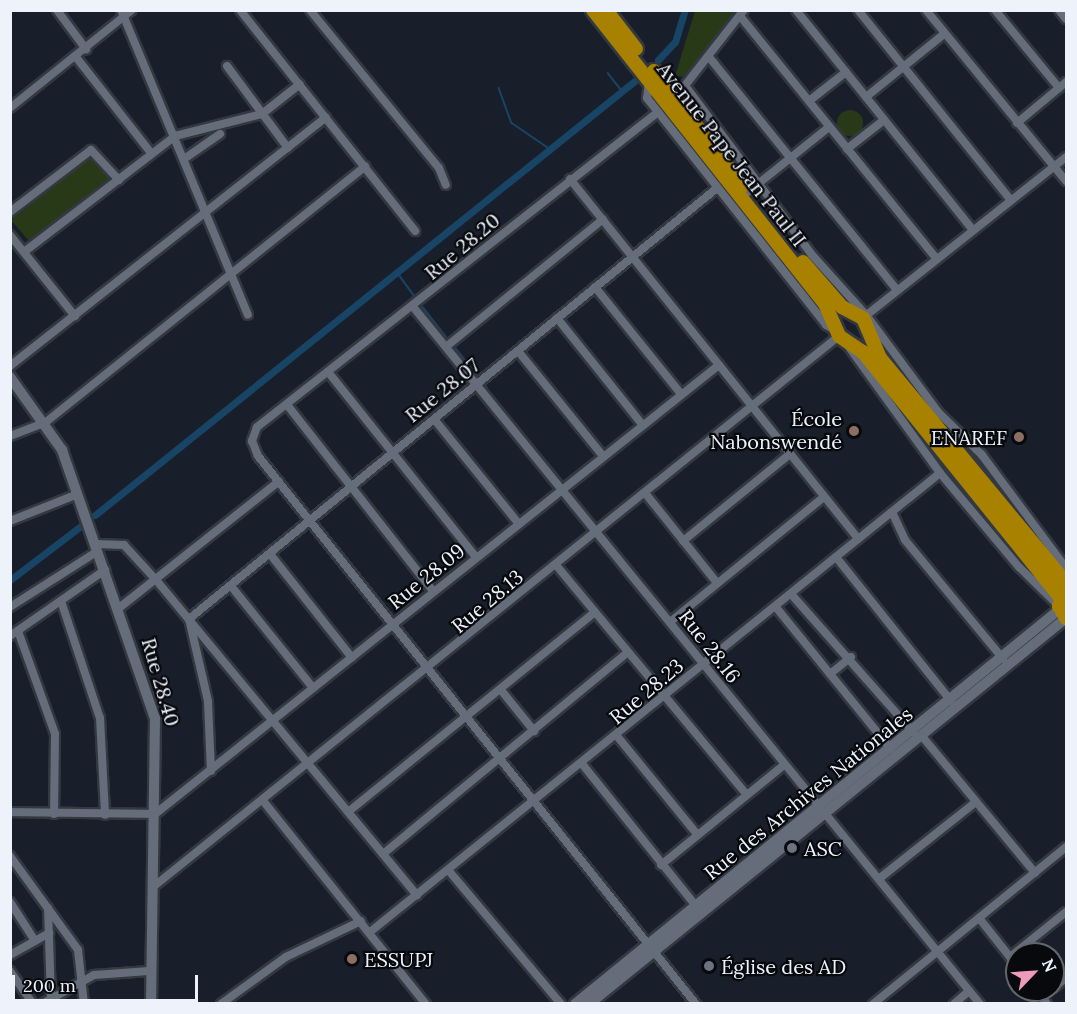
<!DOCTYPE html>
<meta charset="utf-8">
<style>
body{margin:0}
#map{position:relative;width:1077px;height:1014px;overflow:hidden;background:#191f2a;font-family:Lora,serif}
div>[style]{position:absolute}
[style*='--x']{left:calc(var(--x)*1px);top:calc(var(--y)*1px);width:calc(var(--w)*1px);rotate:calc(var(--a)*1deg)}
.green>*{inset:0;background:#283917}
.round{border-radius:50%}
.stream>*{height:1.5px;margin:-0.75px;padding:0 0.75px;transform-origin:0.75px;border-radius:0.75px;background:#184566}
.canal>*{height:7px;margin:-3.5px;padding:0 3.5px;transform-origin:3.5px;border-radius:3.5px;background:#184566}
.roads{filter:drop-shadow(2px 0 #343840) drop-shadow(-2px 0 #343840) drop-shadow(0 2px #343840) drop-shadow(0 -2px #343840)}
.street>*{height:8px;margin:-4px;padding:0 4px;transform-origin:4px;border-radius:4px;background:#656d7a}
.secondary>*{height:10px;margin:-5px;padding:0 5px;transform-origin:5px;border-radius:5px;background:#656d7a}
.highway>*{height:14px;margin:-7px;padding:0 7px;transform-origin:7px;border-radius:7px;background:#a88100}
.dots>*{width:16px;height:16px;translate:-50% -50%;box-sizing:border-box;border:3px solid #07090d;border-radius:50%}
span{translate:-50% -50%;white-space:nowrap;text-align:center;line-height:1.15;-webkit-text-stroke:4.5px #07090d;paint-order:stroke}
.street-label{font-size:20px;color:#eef2fa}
.poi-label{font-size:20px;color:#eef2fa}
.right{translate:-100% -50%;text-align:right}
.left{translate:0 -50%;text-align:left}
.frame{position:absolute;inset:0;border:12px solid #eef2fa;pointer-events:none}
.north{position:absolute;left:1005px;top:942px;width:60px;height:60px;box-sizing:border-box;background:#07090d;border:2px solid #63666c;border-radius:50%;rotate:65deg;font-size:16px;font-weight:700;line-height:24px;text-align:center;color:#eef2fa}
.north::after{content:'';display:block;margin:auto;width:21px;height:27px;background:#ef9ab8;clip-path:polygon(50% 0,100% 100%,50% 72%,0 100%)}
.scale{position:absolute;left:12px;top:975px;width:186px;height:27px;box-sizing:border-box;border:3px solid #eef2fa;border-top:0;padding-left:8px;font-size:18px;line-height:21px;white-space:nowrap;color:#eef2fa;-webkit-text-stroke:4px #07090d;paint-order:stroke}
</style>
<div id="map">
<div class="green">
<i style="clip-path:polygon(695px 11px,739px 11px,689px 77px,675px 76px)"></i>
<i class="round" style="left:837px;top:110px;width:26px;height:26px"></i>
<i style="clip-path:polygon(94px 155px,112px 176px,29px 241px,11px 220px)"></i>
</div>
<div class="stream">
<i style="--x:608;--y:73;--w:23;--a:52"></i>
<i style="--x:499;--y:88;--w:37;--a:70"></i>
<i style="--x:512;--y:123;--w:46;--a:34.4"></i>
<i style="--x:397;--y:272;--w:32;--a:54"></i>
<i style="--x:423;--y:307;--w:41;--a:52"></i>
<i style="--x:455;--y:347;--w:37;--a:52"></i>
<i style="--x:484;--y:384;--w:4;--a:45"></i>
<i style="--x:548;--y:463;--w:26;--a:51"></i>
<i style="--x:570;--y:491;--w:44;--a:50.5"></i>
<i style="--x:605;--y:534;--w:18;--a:49"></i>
</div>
<div class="canal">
<i style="--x:658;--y:60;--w:25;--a:-47"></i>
<i style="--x:675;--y:42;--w:34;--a:-73"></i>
<i style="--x:95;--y:515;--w:696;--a:-38.81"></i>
<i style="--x:10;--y:580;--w:89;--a:-37.3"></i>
</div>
<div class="roads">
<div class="street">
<i style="--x:57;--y:10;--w:49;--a:53.4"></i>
<i style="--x:121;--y:10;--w:330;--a:67.4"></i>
<i style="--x:240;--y:10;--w:282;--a:51.6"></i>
<i style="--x:310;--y:10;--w:204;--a:50.8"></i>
<i style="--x:439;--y:168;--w:18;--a:68"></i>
<i style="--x:796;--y:10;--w:282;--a:51.2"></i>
<i style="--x:858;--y:10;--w:244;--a:51.2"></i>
<i style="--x:926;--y:10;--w:221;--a:50.7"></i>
<i style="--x:995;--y:10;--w:101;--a:50.6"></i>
<i style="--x:1059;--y:10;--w:11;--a:52"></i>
<i style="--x:740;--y:16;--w:311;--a:51"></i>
<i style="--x:76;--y:57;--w:122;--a:52"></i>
<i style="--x:709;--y:57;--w:299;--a:51.1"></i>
<i style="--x:227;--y:66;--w:102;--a:53.4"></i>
<i style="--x:649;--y:80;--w:18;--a:96"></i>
<i style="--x:647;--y:98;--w:289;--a:51.7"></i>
<i style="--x:826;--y:325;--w:10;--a:29"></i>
<i style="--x:686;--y:87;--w:210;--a:53.1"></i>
<i style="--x:812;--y:255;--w:81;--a:48"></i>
<i style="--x:866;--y:315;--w:121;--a:53.4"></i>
<i style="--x:938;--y:412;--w:62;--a:44.3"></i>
<i style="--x:982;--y:455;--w:141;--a:53.4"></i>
<i style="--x:676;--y:97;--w:110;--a:-52"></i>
<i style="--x:866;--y:97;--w:100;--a:-38.9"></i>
<i style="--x:809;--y:101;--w:47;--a:-38.1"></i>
<i style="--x:10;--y:108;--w:156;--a:-38.8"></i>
<i style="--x:658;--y:112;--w:510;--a:141.85"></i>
<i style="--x:257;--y:427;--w:15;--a:110"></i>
<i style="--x:252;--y:441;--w:16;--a:68"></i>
<i style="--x:258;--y:456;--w:702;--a:51.37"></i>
<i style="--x:1017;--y:123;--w:64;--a:-39.9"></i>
<i style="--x:847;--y:149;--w:47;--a:-38.1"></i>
<i style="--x:184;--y:159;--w:44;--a:-34.8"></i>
<i style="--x:570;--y:179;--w:461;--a:51.3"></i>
<i style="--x:748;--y:192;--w:104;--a:-38.7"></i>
<i style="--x:10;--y:212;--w:102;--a:-37.4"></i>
<i style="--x:91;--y:150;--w:41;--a:47"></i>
<i style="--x:10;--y:235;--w:104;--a:51.3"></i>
<i style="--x:24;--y:252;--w:190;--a:-37.5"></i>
<i style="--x:175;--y:136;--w:90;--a:-14.2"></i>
<i style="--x:262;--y:114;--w:48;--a:-38.3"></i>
<i style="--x:595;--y:287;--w:137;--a:51.2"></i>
<i style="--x:414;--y:308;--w:897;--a:50.88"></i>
<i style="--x:557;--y:318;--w:136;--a:51.3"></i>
<i style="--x:863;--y:318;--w:259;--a:-38.4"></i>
<i style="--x:846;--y:343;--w:160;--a:54.1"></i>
<i style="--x:940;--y:473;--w:123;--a:50"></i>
<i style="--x:1019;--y:567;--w:56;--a:44.3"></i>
<i style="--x:447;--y:346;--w:201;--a:-39.1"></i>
<i style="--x:518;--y:351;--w:135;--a:51"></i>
<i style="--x:10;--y:366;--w:402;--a:-38.2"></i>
<i style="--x:329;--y:373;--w:236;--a:51.4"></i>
<i style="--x:288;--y:406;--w:236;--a:51.9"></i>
<i style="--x:434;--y:419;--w:135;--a:51"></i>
<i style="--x:10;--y:436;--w:39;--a:-21"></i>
<i style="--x:46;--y:422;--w:409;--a:-38.7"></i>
<i style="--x:645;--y:493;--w:115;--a:51.3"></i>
<i style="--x:892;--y:512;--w:31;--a:65"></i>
<i style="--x:905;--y:540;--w:154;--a:50.5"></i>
<i style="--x:10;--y:521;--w:73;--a:-21.7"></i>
<i style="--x:683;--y:541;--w:138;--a:-39.1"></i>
<i style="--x:96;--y:544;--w:28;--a:2"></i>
<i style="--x:124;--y:545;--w:49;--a:47.5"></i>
<i style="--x:157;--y:581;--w:408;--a:50.4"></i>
<i style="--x:270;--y:554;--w:132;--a:51.7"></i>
<i style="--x:836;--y:557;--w:184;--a:51.4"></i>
<i style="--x:556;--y:565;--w:298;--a:50.3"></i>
<i style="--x:231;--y:586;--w:131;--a:51.2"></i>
<i style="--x:791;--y:594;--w:184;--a:48.5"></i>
<i style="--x:61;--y:601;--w:123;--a:71.6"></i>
<i style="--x:100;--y:718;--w:97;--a:87"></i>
<i style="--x:775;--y:606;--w:184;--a:51"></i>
<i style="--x:10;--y:607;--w:104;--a:-32.5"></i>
<i style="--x:119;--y:608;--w:204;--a:-38.4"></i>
<i style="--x:670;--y:622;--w:198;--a:-39.1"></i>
<i style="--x:18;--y:631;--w:109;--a:70.2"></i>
<i style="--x:55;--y:734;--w:80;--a:90.7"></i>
<i style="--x:10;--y:636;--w:116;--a:-34.8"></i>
<i style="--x:830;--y:674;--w:27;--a:-39"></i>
<i style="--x:501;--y:690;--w:53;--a:51.2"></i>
<i style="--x:921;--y:735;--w:179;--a:50.4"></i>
<i style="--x:617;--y:736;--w:127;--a:50.8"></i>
<i style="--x:583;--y:765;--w:181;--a:51.3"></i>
<i style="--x:211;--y:771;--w:70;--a:-92.5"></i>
<i style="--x:208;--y:701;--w:84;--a:-103"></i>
<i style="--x:189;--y:619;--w:682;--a:-39.22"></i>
<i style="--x:264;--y:802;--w:259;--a:51.3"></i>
<i style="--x:10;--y:812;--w:145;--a:0.8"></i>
<i style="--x:155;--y:814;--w:721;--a:-38.52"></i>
<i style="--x:348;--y:812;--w:316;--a:-39"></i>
<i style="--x:383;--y:854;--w:316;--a:-39.5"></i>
<i style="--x:10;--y:856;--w:116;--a:54.1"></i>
<i style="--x:78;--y:950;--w:54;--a:83.7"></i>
<i style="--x:661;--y:865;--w:159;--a:-39.1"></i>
<i style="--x:449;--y:871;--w:174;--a:49.9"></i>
<i style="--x:880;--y:878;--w:122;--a:-38.4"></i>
<i style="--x:153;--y:887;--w:880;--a:-38.77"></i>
<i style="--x:10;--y:902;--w:46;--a:57.3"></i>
<i style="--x:48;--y:908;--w:91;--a:88.1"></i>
<i style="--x:979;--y:918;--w:61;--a:51.6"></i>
<i style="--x:370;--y:932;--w:732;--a:-38.84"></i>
<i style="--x:10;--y:955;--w:45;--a:-29.4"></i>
<i style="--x:1010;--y:957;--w:72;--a:-38.8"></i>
<i style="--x:10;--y:971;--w:40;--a:55.1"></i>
<i style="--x:1053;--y:988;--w:16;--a:-38"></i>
<i style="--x:1037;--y:990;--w:17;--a:54"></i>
<i style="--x:42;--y:1004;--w:60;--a:-29.1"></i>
<i style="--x:94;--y:975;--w:55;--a:-4.2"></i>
<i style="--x:221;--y:1004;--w:80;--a:-35.9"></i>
<i style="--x:286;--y:957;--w:83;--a:-25.6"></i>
<i style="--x:873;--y:1004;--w:249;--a:-39.1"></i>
<i style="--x:954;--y:1004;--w:20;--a:-41"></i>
</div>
<div class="secondary">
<i style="--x:10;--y:377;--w:90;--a:54.5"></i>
<i style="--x:62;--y:450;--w:284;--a:70.9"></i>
<i style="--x:155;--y:718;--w:286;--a:90.8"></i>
<i style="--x:575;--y:1004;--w:625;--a:-39.16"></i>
<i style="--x:589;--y:1004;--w:614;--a:-38.98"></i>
</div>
<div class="highway">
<i style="--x:593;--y:10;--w:375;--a:51.7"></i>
<i style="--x:825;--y:304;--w:35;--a:66"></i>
<i style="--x:839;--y:336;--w:29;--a:34"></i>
<i style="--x:863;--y:352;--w:316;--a:51.2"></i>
<i style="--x:606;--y:10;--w:49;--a:52.4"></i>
<i style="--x:654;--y:71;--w:145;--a:52.3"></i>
<i style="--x:803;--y:262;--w:60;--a:49.1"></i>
<i style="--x:842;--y:307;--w:24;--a:28"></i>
<i style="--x:863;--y:318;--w:43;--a:67"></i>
<i style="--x:880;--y:358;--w:292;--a:50.4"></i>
<i style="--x:1066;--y:593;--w:15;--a:118"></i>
<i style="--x:1059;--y:606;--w:14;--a:60"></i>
</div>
</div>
<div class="dots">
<i style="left:854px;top:431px;background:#8d6e63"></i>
<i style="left:1019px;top:437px;background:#8d6e63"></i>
<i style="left:792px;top:848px;background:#6b7280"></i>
<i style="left:352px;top:959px;background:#8d6e63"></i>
<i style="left:709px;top:966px;background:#6b7280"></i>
</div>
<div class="street-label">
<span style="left:732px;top:154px;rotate:52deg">Avenue Pape Jean Paul II</span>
<span style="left:462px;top:246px;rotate:-40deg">Rue 28.20</span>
<span style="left:442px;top:390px;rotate:-39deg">Rue 28.07</span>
<span style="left:426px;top:576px;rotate:-39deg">Rue 28.09</span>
<span style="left:487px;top:601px;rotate:-40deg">Rue 28.13</span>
<span style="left:710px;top:646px;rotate:52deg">Rue 28.16</span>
<span style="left:161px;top:682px;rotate:74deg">Rue 28.40</span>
<span style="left:646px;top:691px;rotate:-40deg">Rue 28.23</span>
<span style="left:808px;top:793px;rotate:-39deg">Rue des Archives Nationales</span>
</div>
<div class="poi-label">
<span class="right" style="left:842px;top:430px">École<br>Nabonswendé</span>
<span class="right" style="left:1007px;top:437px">ENAREF</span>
<span class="left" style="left:804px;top:848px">ASC</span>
<span class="left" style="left:364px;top:959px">ESSUPJ</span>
<span class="left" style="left:721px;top:966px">Église des AD</span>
</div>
<div class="frame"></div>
<div class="north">N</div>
<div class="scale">200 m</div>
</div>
